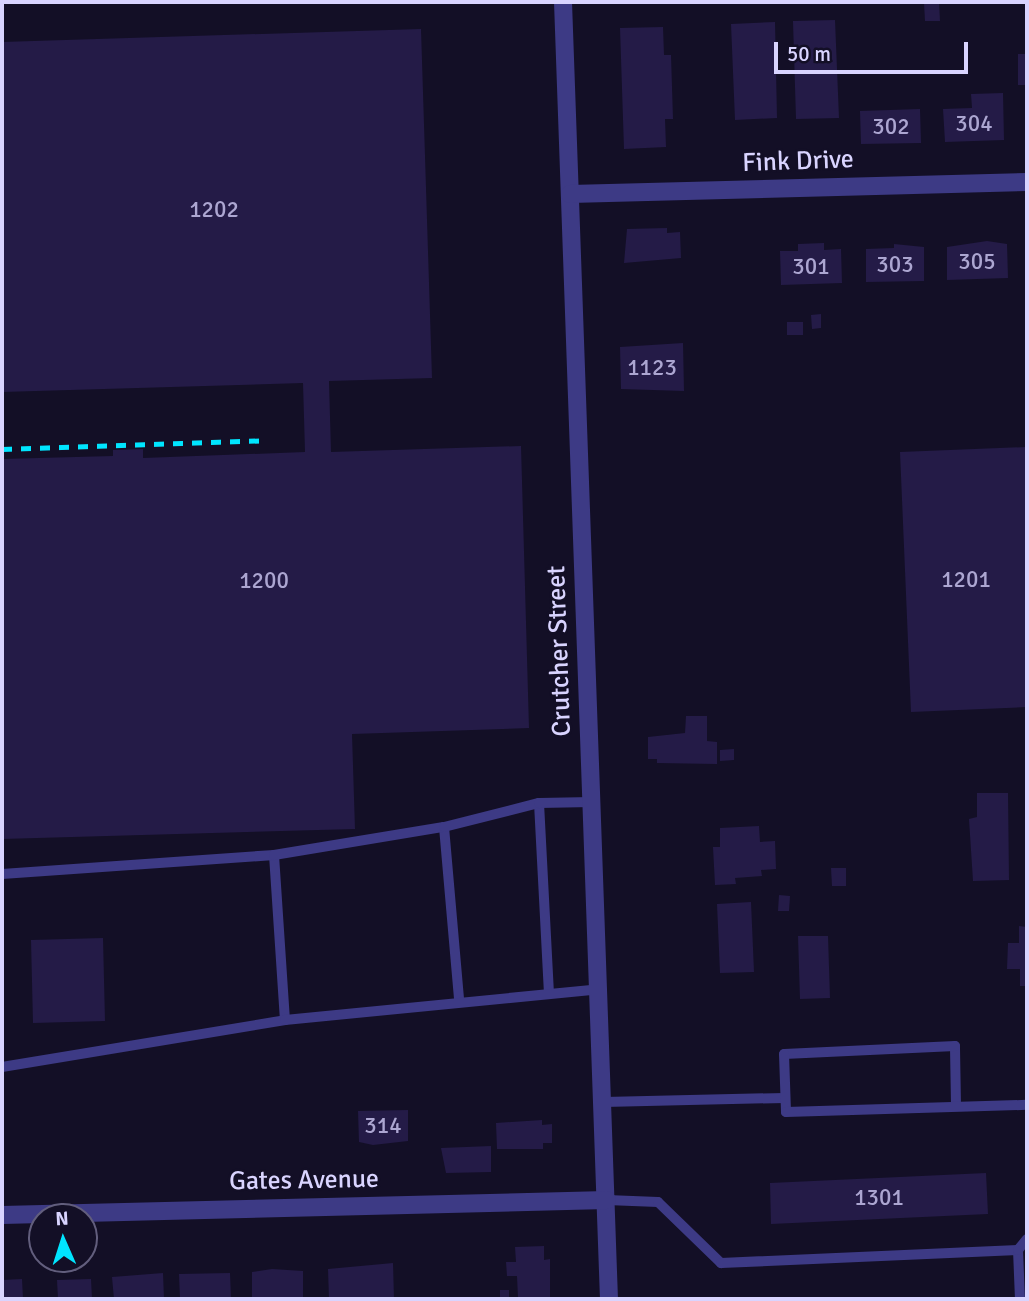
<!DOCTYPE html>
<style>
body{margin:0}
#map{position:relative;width:1029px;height:1301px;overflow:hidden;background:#130f26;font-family:Signika,sans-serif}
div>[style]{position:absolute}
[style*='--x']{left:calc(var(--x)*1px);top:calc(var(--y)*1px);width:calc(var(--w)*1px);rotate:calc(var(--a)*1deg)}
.building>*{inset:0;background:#241b47}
.lane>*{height:10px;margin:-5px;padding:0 5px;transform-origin:5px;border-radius:5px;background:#3d3a85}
.street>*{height:18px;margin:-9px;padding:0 9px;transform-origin:9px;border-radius:9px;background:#3d3a85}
.rail>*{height:5px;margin-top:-2.5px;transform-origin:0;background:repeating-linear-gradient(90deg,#00e5ff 0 10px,transparent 0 19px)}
span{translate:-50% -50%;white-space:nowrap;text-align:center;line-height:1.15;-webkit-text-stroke:5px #130f26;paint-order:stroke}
.number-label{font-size:23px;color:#aca6d1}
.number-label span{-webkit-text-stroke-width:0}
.street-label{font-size:26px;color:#d9d4ff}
.frame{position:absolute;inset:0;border:4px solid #d9d4ff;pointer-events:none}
.north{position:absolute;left:28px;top:1203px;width:70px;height:70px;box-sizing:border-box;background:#130f26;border:2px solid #625e7d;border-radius:50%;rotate:357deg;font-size:19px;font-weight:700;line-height:28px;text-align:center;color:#d9d4ff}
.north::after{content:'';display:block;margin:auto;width:24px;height:32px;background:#00e5ff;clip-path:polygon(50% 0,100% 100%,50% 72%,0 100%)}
.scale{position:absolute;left:774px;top:42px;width:194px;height:32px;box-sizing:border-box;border:4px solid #d9d4ff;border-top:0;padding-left:9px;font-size:21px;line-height:24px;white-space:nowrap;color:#d9d4ff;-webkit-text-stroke:5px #130f26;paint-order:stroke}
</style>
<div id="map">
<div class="building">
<i style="clip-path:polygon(939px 2px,940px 21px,925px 21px,924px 3px)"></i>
<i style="clip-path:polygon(835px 20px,839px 118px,796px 119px,793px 21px)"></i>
<i style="clip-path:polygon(775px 22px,777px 118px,735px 120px,731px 24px)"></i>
<i style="clip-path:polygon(663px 27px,664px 55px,671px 55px,673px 119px,665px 119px,666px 147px,624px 149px,620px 28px)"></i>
<i style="clip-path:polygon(421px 29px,432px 378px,329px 381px,331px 452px,521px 446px,529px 728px,352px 734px,355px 829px,2px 839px,2px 459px,113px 456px,113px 450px,143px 449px,143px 458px,305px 452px,303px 383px,2px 392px,2px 42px)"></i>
<i style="clip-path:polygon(1018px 54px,1027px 54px,1027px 85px,1018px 85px)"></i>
<i style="clip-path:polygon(1003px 93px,1004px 140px,945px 142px,943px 109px,972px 108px,971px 94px)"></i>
<i style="clip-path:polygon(920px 109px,921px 143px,861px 144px,860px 111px)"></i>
<i style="clip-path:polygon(667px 228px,667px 233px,680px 232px,681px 258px,624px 263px,627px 229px)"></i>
<i style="clip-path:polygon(987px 241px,1007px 244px,1008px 278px,947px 280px,947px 247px)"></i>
<i style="clip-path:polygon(824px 243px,824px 250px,841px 249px,842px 283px,781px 285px,780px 251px,798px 251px,798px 244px)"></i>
<i style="clip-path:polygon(894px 244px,924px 247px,924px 281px,866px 282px,866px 249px,894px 248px)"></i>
<i style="clip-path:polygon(821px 314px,821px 328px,812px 329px,811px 315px)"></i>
<i style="clip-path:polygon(787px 322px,803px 322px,803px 335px,787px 335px)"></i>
<i style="clip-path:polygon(683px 343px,684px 391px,621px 389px,620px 347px)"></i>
<i style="clip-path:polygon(1027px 447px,1027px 707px,911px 712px,900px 452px)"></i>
<i style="clip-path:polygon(686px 716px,707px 716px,707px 741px,717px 742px,717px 764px,657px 763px,657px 759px,648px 759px,648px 737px,685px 733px)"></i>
<i style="clip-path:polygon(734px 749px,734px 760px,720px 761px,720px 750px)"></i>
<i style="clip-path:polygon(977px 793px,1008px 793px,1009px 880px,973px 881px,969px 819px,977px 817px)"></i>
<i style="clip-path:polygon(759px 826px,760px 842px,775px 841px,776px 869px,761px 870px,762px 876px,735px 878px,736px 884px,715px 885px,713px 847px,720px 847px,720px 828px)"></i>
<i style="clip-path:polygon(831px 868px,846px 868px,846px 886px,832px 886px)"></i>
<i style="clip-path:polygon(779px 895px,790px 896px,789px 911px,778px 911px)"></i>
<i style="clip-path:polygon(751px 902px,754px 972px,720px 973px,717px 904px)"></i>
<i style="clip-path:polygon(1019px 926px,1027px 927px,1027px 986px,1020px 986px,1020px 969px,1007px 969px,1008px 943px,1019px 943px)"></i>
<i style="clip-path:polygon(798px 936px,828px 936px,830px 998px,800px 999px)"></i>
<i style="clip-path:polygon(103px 938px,105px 1021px,33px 1023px,31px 940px)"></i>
<i style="clip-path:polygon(408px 1110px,408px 1141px,373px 1145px,359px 1142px,358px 1111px)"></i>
<i style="clip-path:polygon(542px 1120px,542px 1125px,552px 1124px,552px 1143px,543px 1143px,543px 1149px,497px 1149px,496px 1123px)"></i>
<i style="clip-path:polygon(491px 1146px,491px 1172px,446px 1173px,441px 1148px)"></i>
<i style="clip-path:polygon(986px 1173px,988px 1214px,771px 1224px,770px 1183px)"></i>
<i style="clip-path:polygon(544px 1246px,544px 1260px,550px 1259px,550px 1298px,518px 1298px,517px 1276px,507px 1276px,506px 1262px,516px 1262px,515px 1247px)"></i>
<i style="clip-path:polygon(393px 1263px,394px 1299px,329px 1299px,328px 1269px)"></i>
<i style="clip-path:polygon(272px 1269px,303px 1271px,303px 1299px,252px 1299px,252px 1272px)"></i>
<i style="clip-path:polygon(163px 1273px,164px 1299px,114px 1299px,112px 1277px)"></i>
<i style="clip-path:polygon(230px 1273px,231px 1299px,180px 1299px,179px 1274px)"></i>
<i style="clip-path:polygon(22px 1279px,23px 1299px,2px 1299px,2px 1280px)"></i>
<i style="clip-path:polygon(91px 1279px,92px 1299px,58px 1299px,57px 1280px)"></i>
<i style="clip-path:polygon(500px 1290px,509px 1290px,509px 1299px,500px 1299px)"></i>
</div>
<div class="lane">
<i style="--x:539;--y:803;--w:190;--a:87"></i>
<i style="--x:444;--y:827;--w:174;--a:85"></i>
<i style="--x:274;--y:855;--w:165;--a:86.2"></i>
<i style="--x:2;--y:874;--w:273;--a:-4"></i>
<i style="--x:274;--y:855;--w:172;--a:-9.4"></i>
<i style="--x:444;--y:827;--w:98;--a:-14.2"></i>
<i style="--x:539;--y:803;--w:53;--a:-1.1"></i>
<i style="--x:2;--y:1067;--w:287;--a:-9.4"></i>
<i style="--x:285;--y:1020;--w:318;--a:-5.6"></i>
<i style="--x:604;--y:1102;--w:181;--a:-1.3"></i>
<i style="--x:956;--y:1105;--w:59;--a:-91"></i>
<i style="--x:955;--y:1046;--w:171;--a:177.3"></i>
<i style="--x:784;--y:1054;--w:58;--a:88"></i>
<i style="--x:786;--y:1112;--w:241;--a:-1.7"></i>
<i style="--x:607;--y:1200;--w:51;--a:2.2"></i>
<i style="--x:658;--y:1202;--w:88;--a:44.1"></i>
<i style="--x:721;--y:1263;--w:297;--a:-2.5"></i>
<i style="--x:1018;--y:1250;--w:49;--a:87.7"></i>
<i style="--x:1018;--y:1250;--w:14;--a:-51"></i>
</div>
<div class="street">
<i style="--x:563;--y:2;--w:1298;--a:87.97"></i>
<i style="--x:570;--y:194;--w:457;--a:-1.5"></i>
<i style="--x:2;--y:1215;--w:605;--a:-1.42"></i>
</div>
<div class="rail">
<i style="--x:2;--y:449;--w:266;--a:-1.9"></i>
</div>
<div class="number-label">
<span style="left:974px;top:124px">304</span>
<span style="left:891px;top:127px">302</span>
<span style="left:214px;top:210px">1202</span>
<span style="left:977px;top:262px">305</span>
<span style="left:895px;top:265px">303</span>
<span style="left:811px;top:267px">301</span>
<span style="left:652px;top:368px">1123</span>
<span style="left:966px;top:580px">1201</span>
<span style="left:264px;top:581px">1200</span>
<span style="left:383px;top:1126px">314</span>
<span style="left:879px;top:1198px">1301</span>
</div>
<div class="street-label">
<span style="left:798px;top:162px;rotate:-2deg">Fink Drive</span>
<span style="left:560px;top:651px;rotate:-92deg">Crutcher Street</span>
<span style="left:304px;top:1181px;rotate:-1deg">Gates Avenue</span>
</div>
<div class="frame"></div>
<div class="north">N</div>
<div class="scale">50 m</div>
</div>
